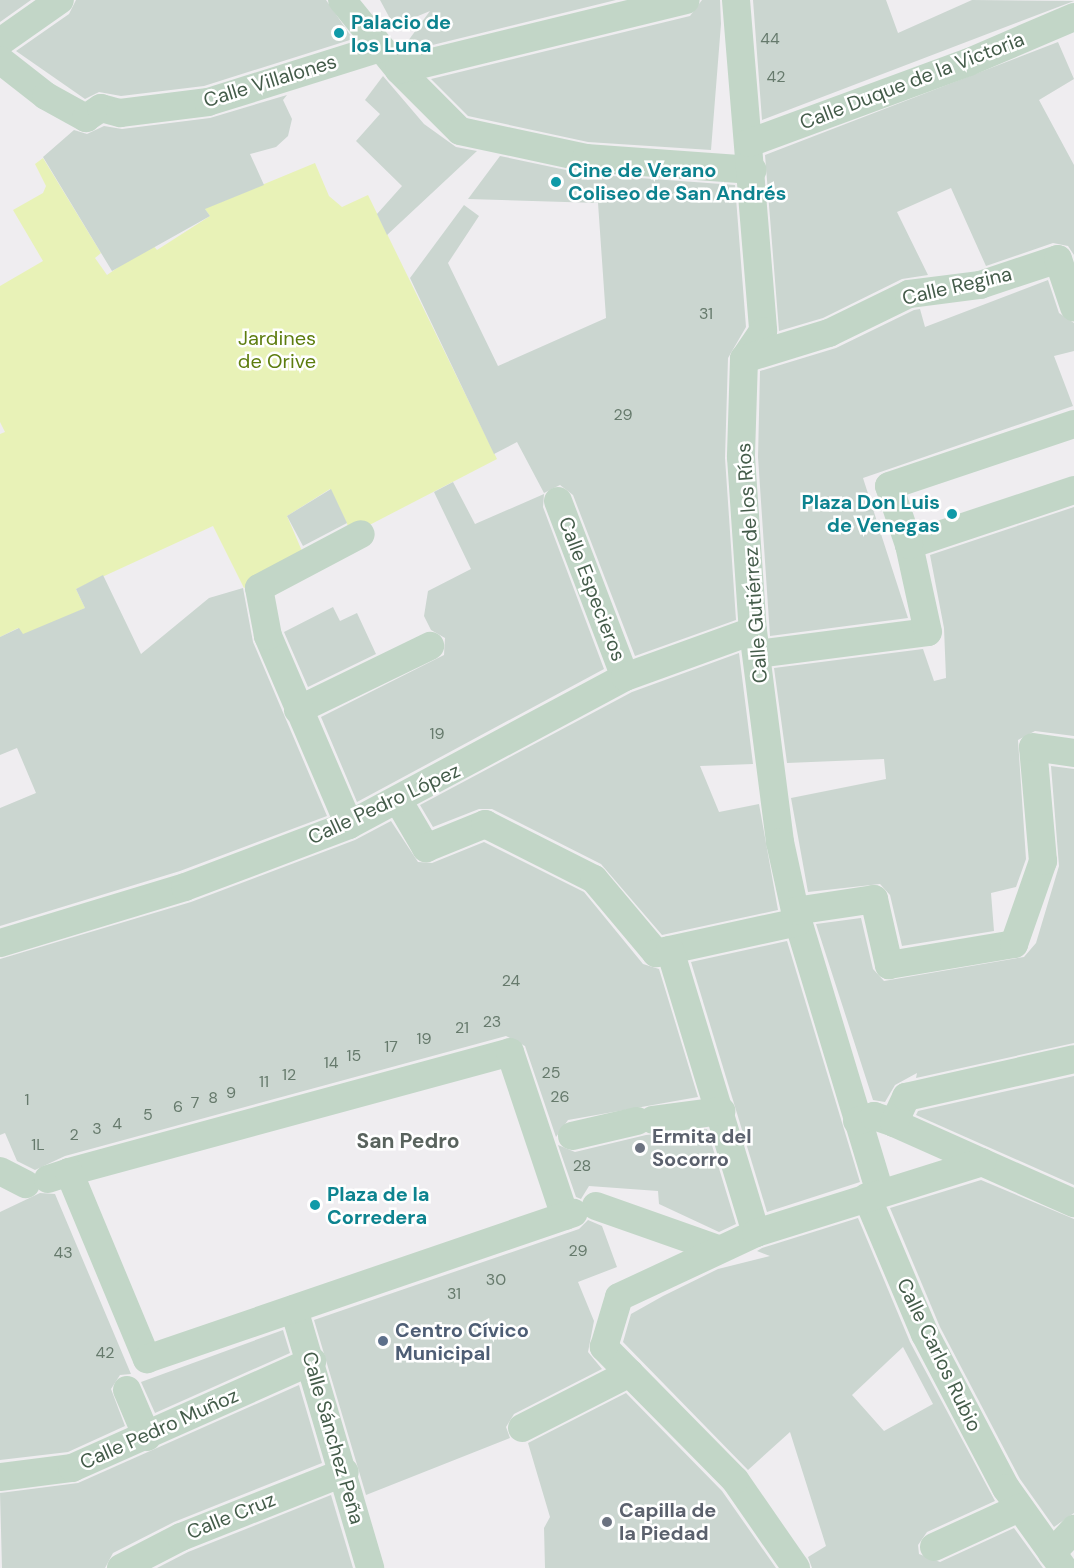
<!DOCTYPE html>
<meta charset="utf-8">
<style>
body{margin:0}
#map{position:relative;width:1074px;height:1568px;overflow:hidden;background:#efedf0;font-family:"DM Sans",sans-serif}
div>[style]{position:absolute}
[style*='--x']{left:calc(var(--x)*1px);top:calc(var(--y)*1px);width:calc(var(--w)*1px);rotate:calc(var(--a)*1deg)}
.green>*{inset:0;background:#e8f2b7}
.building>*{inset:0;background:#cbd6d0}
.minor>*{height:28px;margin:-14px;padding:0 14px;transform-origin:14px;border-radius:14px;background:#c2d6c7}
.dots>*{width:16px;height:16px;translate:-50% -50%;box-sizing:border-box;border:3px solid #fff;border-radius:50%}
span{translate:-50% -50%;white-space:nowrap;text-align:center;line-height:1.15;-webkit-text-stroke:5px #fff;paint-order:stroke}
.number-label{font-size:16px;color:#667a6c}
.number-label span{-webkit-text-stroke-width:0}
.culture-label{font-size:20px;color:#0d838f;font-weight:700}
.left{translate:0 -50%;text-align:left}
.right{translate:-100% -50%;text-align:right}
.street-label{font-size:20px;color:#445c4a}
.park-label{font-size:20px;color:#5d7d0f}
.worship-label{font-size:20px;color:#5b616d;font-weight:700}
.service-label{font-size:20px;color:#4e5e75;font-weight:700}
.neighbourhood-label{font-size:21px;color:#59635d;font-weight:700}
</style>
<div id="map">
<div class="green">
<i style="clip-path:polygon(43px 158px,101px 253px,95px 258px,107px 275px,152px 244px,157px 250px,210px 216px,202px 205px,216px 204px,315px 163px,329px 196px,342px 207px,368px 195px,497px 459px,352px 534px,330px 489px,287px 516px,305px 558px,244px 588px,213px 526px,76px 589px,85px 608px,23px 638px,18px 628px,0 637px,0 434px,5px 432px,0 422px,0 286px,43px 261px,13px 210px,43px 193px,46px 186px,35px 164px)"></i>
</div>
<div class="building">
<i style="clip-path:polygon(0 0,31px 0,0 22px)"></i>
<i style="clip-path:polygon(76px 0,326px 0,353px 39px,204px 86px,121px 96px,99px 92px,85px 99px,16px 51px,69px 14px)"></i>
<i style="clip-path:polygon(380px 0,616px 0,408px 51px,405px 45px,430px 11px,394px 26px)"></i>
<i style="clip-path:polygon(702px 0,720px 0,721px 24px,711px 150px,588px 142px,468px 116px,431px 79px,690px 16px)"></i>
<i style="clip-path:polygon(753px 0,886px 0,898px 33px,972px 0,1074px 1px,762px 120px)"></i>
<i style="clip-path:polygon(1058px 42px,1074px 79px,1039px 100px,1074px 165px,1074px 255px,1068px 246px,1053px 243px,986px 266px,951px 188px,897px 212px,928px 275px,902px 279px,823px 318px,779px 331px,765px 155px)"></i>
<i style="clip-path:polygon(383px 76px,424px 124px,456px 147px,477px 151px,387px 235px,377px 214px,402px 186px,356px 141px,380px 114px,365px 100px)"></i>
<i style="clip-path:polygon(287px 95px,283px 100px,292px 119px,288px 136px,276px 147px,250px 154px,264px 185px,205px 209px,210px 216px,112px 271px,43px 157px,74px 130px,87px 134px,104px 126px,122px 129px,210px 118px)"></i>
<i style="clip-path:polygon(500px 156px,585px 174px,735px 185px,746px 327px,728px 358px,725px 458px,736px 620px,635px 656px,573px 495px,560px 485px,544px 493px,517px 442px,494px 454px,410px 278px,464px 205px,479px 216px,448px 263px,498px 366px,606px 318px,598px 203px,468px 199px)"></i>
<i style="clip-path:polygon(1048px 280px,1059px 313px,1074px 323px,1074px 351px,1054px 356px,1073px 406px,863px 478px,908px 618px,770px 636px,758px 457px,760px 371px,836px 348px,914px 310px,920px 309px,925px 327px)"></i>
<i style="clip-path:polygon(453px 482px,475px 524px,544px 494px,543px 507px,604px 669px,357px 802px,321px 717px,444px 655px,445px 638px,431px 630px,424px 616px,428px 591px,471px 569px,434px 492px)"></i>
<i style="clip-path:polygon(331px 489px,347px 523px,303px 546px,287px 516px)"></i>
<i style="clip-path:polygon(1074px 507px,1074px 736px,1035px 731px,1018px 740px,1026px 859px,1016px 887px,991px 893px,994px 931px,902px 946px,890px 895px,880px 884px,808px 892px,791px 798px,886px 779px,884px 759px,787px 763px,774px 668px,923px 649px,934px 681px,946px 678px,944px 628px,930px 555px)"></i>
<i style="clip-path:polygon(103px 575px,141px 654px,209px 598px,243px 588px,253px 642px,327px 816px,180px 871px,0 926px,0 808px,36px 793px,17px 748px,0 755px,0 637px,19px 628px,23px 634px,85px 608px,76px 589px)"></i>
<i style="clip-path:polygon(333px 607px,340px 621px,357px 613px,376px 654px,308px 687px,284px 632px)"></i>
<i style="clip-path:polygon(739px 653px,753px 764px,700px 766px,719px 812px,759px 804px,778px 910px,662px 935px,601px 864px,492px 809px,479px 809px,433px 827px,420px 805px,632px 692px)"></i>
<i style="clip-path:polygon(1051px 766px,1074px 769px,1074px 1043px,916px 1078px,917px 1073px,895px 1085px,885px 1102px,873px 1100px,816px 924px,861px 918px,873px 969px,884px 981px,1024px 957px,1036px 943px,1059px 866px)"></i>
<i style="clip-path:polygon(391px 821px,418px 862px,432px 863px,484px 842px,584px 892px,643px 964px,659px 969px,698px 1097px,568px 1120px,556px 1137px,525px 1046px,506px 1036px,65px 1156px,35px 1170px,17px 1161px,5px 1133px,0 1135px,0 959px,191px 902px,355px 840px)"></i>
<i style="clip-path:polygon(787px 941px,860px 1182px,767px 1212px,691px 962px)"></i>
<i style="clip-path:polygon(1074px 1076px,1074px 1185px,916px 1115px,918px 1111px)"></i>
<i style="clip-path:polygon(707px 1129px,736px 1224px,719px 1232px,659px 1204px,658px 1191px,589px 1186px,581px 1199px,576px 1197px,558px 1145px,575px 1152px,646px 1135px)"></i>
<i style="clip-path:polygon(981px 1180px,1074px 1219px,1074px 1513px,1054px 1527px,1020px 1479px,940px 1327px,890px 1208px)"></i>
<i style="clip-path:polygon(40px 1193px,55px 1194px,131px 1374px,120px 1375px,111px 1389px,125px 1426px,68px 1452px,0 1460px,0 1212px)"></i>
<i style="clip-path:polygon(evenodd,858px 1218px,910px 1342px,995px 1501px,927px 1532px,918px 1545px,919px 1554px,940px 1562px,1014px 1528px,1043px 1568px,812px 1568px,808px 1557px,826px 1546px,790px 1432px,748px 1470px,623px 1342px,631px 1314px,663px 1296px,718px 1269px,770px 1256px,757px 1251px,762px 1248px,858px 1218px,903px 1347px,933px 1404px,884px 1431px,852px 1395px,903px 1347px)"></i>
<i style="clip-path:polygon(588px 1220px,602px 1226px,617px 1267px,578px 1282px,594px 1321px,588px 1352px,602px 1369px,514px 1414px,506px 1427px,510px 1438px,366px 1495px,314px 1320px,579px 1229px)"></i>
<i style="clip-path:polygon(283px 1330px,290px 1353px,155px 1413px,141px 1382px)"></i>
<i style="clip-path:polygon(299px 1385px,322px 1463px,174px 1522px,113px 1553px,105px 1568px,2px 1568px,0 1493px,78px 1483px)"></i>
<i style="clip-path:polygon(626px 1393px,722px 1491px,776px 1568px,545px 1568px,544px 1528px,550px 1517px,528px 1443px)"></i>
<i style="clip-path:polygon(331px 1495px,353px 1568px,157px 1568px,188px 1552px)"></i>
</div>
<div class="minor">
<i style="--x:342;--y:0;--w:90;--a:50.8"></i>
<i style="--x:399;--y:70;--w:86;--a:45"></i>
<i style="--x:460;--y:131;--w:129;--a:12.1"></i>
<i style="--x:586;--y:158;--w:167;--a:4.1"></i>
<i style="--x:736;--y:0;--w:332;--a:85.3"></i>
<i style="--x:763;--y:331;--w:34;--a:124"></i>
<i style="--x:744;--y:359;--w:98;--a:91.8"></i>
<i style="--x:741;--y:457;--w:174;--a:86.1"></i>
<i style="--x:753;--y:631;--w:213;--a:82.7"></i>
<i style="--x:780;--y:842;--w:71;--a:77.7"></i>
<i style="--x:795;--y:911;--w:295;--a:73.2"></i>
<i style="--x:0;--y:42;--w:73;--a:-35"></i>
<i style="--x:0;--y:60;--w:58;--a:38"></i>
<i style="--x:46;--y:96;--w:46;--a:28.8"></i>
<i style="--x:86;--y:118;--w:18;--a:-34"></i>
<i style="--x:101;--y:108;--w:20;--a:15"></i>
<i style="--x:120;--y:113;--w:89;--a:-7.1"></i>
<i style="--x:208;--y:102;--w:180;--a:-17.4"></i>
<i style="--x:399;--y:70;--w:295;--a:-13.7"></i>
<i style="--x:749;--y:143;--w:234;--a:-20.2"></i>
<i style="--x:969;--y:62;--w:114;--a:-23.2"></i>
<i style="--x:744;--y:359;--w:89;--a:-17"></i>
<i style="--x:829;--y:333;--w:89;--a:-26"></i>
<i style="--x:909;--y:294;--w:72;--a:-7.2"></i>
<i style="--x:980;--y:285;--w:82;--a:-18.4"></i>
<i style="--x:1058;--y:259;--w:51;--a:71.6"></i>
<i style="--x:558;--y:501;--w:188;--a:69.2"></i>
<i style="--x:909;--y:545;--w:174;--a:-18.4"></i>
<i style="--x:757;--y:654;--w:172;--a:-7.3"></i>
<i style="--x:928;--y:632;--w:89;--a:-102.3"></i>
<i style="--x:909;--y:545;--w:62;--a:-108.7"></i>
<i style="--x:889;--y:486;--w:195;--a:-18.5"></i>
<i style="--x:298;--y:710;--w:147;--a:-25.9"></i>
<i style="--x:398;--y:800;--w:56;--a:59.7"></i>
<i style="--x:426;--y:848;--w:64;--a:-22.1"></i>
<i style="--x:485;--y:824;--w:122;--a:26.8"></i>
<i style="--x:594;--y:879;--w:97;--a:50"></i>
<i style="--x:656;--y:953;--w:145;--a:-12.3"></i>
<i style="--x:349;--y:825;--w:206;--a:-113.2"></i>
<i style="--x:268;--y:636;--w:49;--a:-100.6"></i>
<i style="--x:259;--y:588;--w:115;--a:-27.9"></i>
<i style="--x:795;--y:911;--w:80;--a:-8.6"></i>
<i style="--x:874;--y:899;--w:68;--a:77.2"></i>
<i style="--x:889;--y:965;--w:127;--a:-9.5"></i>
<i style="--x:1014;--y:944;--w:88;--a:-70.7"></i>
<i style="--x:1043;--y:861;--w:114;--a:-95"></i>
<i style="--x:1033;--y:747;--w:41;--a:8.3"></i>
<i style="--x:0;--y:943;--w:193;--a:-16.8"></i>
<i style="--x:185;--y:887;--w:175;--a:-20.7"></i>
<i style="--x:349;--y:825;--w:313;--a:-28.2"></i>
<i style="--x:625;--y:677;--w:136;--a:-19.8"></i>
<i style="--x:670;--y:950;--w:296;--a:73.1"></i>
<i style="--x:653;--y:1120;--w:69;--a:-7.5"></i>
<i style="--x:857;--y:1121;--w:18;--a:-16"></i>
<i style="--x:874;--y:1116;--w:21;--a:19"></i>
<i style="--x:894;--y:1123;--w:197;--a:24"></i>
<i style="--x:894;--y:1123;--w:29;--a:-65"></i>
<i style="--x:906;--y:1097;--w:172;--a:-12.7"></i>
<i style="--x:572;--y:1136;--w:67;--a:-13"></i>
<i style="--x:0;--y:1171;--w:29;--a:27"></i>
<i style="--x:69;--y:1172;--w:457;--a:-15.2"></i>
<i style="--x:510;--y:1052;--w:173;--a:71.5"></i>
<i style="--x:48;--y:1179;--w:22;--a:-18"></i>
<i style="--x:69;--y:1172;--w:203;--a:67.4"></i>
<i style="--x:867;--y:1197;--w:149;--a:67.1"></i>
<i style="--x:925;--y:1334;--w:174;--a:62.3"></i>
<i style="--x:1006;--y:1488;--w:98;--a:54.5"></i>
<i style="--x:596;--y:1206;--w:129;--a:19.4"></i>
<i style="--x:294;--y:1309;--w:270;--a:73.6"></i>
<i style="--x:147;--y:1359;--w:451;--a:-18.9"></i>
<i style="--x:127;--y:1390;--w:51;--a:66.9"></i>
<i style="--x:522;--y:1428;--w:121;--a:-27"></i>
<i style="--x:0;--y:1477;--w:73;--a:-7.1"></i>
<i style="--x:72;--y:1468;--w:263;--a:-24"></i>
<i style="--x:934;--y:1547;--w:94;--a:-24.6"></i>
<i style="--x:1052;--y:1553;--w:33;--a:-47"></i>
<i style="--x:121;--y:1568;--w:68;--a:-27.3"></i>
<i style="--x:181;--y:1537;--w:176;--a:-21.6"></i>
<i style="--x:796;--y:1568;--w:107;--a:-124.7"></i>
<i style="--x:735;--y:1480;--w:187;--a:-134.6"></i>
<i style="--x:604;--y:1347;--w:52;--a:-73.3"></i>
<i style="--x:619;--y:1297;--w:151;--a:-25"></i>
<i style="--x:756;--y:1233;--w:237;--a:-17.4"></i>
</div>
<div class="dots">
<i style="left:339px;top:33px;background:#0f9aa8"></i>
<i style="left:556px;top:182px;background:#0f9aa8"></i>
<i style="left:952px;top:514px;background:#0f9aa8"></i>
<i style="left:640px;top:1148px;background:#6b7280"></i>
<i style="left:315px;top:1205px;background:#0f9aa8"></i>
<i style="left:383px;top:1341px;background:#5c6f8a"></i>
<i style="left:607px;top:1522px;background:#6b7280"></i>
</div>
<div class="number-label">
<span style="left:770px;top:39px">44</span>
<span style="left:776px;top:77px">42</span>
<span style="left:706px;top:314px">31</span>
<span style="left:623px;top:415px">29</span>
<span style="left:437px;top:734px">19</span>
<span style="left:511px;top:981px">24</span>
<span style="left:492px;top:1022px">23</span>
<span style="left:462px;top:1028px">21</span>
<span style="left:424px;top:1039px">19</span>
<span style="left:391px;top:1047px">17</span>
<span style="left:354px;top:1056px">15</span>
<span style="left:331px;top:1063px">14</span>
<span style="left:551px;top:1073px">25</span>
<span style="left:289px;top:1075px">12</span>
<span style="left:264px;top:1082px">11</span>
<span style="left:231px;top:1093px">9</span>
<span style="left:560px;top:1097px">26</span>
<span style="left:213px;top:1098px">8</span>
<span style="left:27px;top:1100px">1</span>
<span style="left:195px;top:1103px">7</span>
<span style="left:178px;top:1107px">6</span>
<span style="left:148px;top:1115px">5</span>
<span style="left:117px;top:1124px">4</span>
<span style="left:97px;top:1129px">3</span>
<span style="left:74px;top:1135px">2</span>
<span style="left:38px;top:1145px">1L</span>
<span style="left:582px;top:1166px">28</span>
<span style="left:578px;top:1251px">29</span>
<span style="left:63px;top:1253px">43</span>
<span style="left:496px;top:1280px">30</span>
<span style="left:454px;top:1294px">31</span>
<span style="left:105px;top:1353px">42</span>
</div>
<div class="culture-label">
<span class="left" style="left:351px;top:34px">Palacio de<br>los Luna</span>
<span class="left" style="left:568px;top:182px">Cine de Verano<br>Coliseo de San Andrés</span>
<span class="right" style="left:940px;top:514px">Plaza Don Luis<br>de Venegas</span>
<span class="left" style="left:327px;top:1206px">Plaza de la<br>Corredera</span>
</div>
<div class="street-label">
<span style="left:270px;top:81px;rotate:-17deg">Calle Villalones</span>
<span style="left:912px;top:81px;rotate:-21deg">Calle Duque de la Victoria</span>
<span style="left:957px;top:286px;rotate:-13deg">Calle Regina</span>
<span style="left:752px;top:563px;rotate:-94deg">Calle Gutiérrez de los Ríos</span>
<span style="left:592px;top:589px;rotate:69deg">Calle Especieros</span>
<span style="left:384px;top:804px;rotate:-25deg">Calle Pedro López</span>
<span style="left:939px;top:1355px;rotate:64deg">Calle Carlos Rubio</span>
<span style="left:159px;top:1429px;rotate:-24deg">Calle Pedro Muñoz</span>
<span style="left:333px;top:1438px;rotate:74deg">Calle Sánchez Peña</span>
<span style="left:231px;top:1516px;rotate:-22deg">Calle Cruz</span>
</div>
<div class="park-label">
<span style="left:277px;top:350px">Jardines<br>de Orive</span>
</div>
<div class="worship-label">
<span class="left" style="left:652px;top:1148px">Ermita del<br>Socorro</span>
<span class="left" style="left:619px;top:1522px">Capilla de<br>la Piedad</span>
</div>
<div class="service-label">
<span class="left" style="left:395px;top:1342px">Centro Cívico<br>Municipal</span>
</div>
<div class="neighbourhood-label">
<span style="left:408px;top:1141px">San Pedro</span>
</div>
</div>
